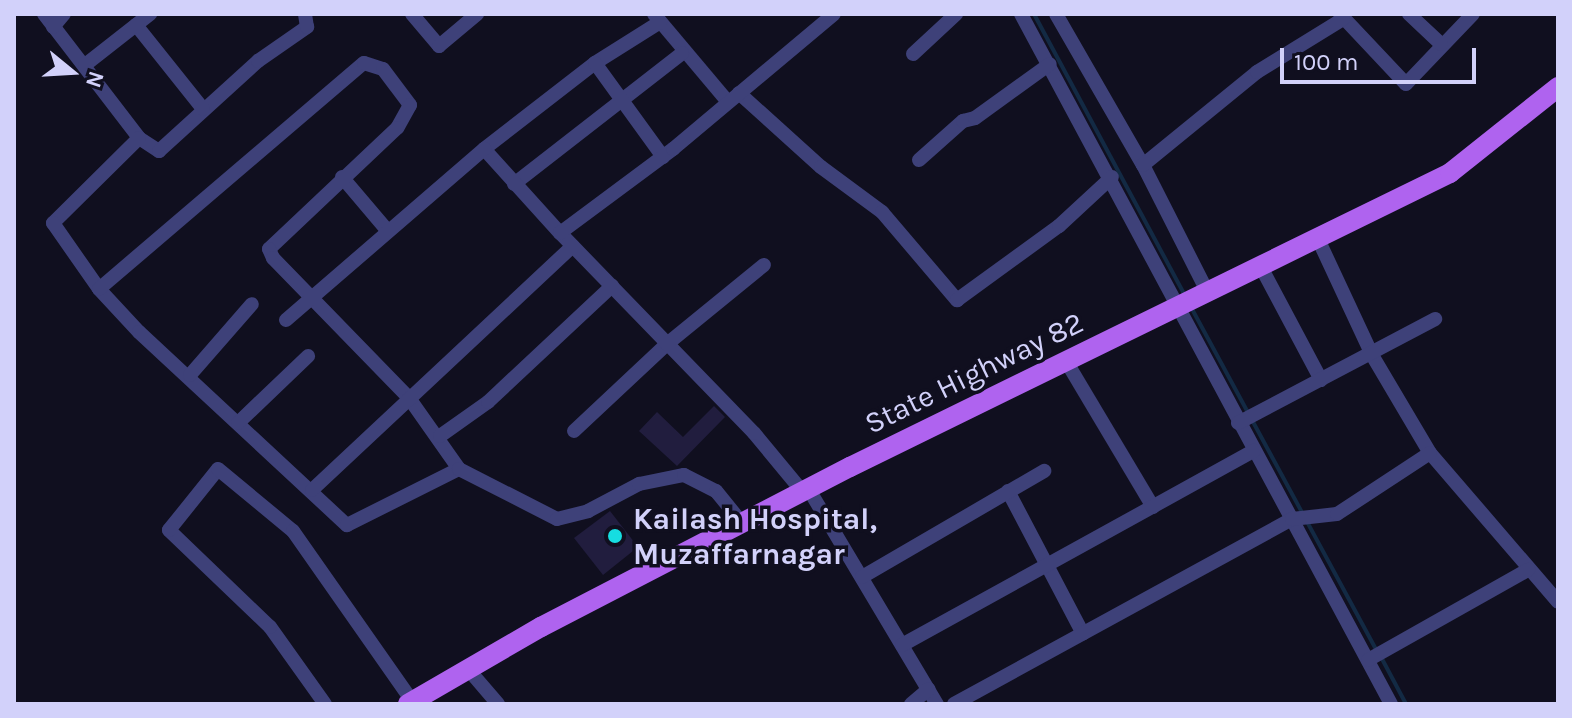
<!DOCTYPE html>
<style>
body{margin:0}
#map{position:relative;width:1572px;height:718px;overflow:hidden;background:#100f1f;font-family:Karla,sans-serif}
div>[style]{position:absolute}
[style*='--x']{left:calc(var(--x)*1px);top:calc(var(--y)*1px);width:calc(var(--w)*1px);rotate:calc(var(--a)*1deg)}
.stream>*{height:4px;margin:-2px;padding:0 2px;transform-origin:2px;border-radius:2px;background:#132a44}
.building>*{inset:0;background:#211d3e}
.minor>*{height:14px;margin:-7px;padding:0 7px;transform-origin:7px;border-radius:7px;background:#3e4179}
.primary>*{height:20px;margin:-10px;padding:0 10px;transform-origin:10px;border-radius:10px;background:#af63ef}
.dots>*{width:22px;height:22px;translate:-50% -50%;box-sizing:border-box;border:4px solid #100f1f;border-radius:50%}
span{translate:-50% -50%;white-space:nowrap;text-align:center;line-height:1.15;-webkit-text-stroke:7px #100f1f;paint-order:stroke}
.street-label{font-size:30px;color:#d2d1fa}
.poi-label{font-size:30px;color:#d2d1fa;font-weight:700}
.left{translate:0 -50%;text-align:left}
.frame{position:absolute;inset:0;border:16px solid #d2d1fa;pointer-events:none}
.north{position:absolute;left:32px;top:32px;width:80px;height:80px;-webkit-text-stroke:6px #100f1f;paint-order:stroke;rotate:108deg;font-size:22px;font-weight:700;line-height:32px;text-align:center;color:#d2d1fa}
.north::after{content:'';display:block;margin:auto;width:28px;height:36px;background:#d2d1fa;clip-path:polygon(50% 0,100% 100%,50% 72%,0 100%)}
.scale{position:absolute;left:1280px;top:48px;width:196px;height:36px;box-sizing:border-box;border:4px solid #d2d1fa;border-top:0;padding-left:10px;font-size:24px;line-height:28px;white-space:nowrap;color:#d2d1fa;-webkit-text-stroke:6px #100f1f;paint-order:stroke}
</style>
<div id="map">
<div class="stream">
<i style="--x:1034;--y:14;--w:322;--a:61.8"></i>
<i style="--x:1192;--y:309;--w:387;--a:61.6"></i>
<i style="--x:1381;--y:657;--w:53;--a:62"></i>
</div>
<div class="building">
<i style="clip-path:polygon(714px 406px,725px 417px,677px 466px,639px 431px,657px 412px,683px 437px)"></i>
<i style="clip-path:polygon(610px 511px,638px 547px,603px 575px,574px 538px)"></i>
</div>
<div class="minor">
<i style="--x:44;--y:14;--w:156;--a:52.5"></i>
<i style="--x:139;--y:138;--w:24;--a:33"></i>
<i style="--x:159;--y:151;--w:134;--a:-42.3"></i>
<i style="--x:258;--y:61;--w:60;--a:-34.8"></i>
<i style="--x:307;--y:27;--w:13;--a:-99"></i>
<i style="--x:412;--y:14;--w:42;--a:49.8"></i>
<i style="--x:439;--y:46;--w:50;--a:-40.1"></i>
<i style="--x:654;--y:14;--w:115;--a:49.9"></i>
<i style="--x:1021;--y:14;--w:783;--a:61.8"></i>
<i style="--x:1056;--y:14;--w:174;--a:60.1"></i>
<i style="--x:1340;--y:14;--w:96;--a:46.7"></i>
<i style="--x:1406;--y:84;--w:97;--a:-46.3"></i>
<i style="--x:1409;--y:14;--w:44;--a:43.2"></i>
<i style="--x:136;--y:25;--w:107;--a:51.4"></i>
<i style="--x:53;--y:27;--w:17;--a:-50"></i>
<i style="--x:913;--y:54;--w:59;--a:-42.9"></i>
<i style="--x:595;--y:63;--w:77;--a:-32.2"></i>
<i style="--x:85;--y:65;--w:83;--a:-38.1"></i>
<i style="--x:739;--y:93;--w:110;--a:42.1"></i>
<i style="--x:821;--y:167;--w:76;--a:36.4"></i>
<i style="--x:882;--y:212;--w:116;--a:49.6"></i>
<i style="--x:957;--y:300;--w:126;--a:-36"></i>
<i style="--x:1059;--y:226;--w:72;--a:-42.8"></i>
<i style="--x:139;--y:138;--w:121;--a:135.3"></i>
<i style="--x:53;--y:223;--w:80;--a:55.1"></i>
<i style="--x:99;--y:289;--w:59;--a:47.1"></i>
<i style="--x:139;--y:332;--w:284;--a:42.9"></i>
<i style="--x:347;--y:525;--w:125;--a:-26.6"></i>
<i style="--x:919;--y:160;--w:59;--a:-41.6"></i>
<i style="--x:963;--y:121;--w:12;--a:-14"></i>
<i style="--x:975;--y:118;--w:92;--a:-35.8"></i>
<i style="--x:342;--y:177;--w:70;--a:49.7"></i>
<i style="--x:514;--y:184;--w:213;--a:-37.9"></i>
<i style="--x:560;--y:233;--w:113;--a:-132.1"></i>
<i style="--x:484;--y:149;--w:140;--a:-37.8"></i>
<i style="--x:595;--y:63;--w:116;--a:54.1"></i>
<i style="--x:1318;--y:239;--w:128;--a:65"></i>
<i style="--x:1372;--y:355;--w:114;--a:59.4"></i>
<i style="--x:1430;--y:453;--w:196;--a:49.3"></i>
<i style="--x:1261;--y:267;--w:128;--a:62"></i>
<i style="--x:99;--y:289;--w:348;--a:-40.5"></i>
<i style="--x:364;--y:63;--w:20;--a:18"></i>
<i style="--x:383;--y:69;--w:45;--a:53.1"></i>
<i style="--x:410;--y:105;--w:26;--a:119"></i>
<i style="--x:397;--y:128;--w:176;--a:136.6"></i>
<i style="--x:269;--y:249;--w:10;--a:66"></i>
<i style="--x:273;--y:258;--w:195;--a:45.8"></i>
<i style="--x:409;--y:398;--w:87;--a:54.8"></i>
<i style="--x:459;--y:469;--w:110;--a:27"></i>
<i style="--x:557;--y:519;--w:32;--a:-14"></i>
<i style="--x:588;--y:511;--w:58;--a:-27.9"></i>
<i style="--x:639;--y:484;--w:46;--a:-11.3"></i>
<i style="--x:684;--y:475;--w:36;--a:27"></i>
<i style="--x:716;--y:491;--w:41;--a:50.9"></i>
<i style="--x:1208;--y:293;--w:144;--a:-116.9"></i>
<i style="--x:1143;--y:165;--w:147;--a:-39.2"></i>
<i style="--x:1257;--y:72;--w:101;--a:-31.6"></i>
<i style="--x:286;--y:320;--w:262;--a:-40.8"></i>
<i style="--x:1066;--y:361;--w:170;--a:59.2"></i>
<i style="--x:190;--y:375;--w:94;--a:-48.9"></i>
<i style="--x:238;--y:423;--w:97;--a:-43.7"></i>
<i style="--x:1238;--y:423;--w:223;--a:-27.8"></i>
<i style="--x:574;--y:431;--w:127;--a:-43.1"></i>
<i style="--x:667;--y:344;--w:125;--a:-39.2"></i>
<i style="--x:440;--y:436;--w:59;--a:-35.3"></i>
<i style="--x:488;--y:402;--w:170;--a:-43.1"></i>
<i style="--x:808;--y:488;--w:252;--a:59.2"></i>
<i style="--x:312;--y:490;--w:357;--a:-43.1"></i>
<i style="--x:802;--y:491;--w:75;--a:-129.6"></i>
<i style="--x:754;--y:433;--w:279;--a:-134.1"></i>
<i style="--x:560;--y:233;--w:141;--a:-36.6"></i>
<i style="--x:673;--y:149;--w:210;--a:-40"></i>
<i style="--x:1008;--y:491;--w:161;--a:62.3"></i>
<i style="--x:862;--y:577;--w:211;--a:-30.2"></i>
<i style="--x:902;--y:645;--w:402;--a:-28.9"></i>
<i style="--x:1368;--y:660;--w:184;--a:-29.4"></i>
<i style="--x:468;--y:669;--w:46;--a:49.4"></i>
<i style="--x:325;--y:704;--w:95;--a:-125.5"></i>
<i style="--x:270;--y:627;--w:140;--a:-136.2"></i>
<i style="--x:169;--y:530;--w:78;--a:-51.2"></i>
<i style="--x:218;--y:469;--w:97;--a:39.6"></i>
<i style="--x:293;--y:531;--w:211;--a:55"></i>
<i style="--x:911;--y:704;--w:23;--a:-40"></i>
<i style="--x:954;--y:704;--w:385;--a:-28.7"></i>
<i style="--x:1292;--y:519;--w:45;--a:-6.3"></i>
<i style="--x:1337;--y:514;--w:111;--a:-33.3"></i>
</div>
<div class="primary">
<i style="--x:408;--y:704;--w:154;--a:-30.1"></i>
<i style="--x:541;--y:627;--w:348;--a:-27.4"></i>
<i style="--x:850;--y:467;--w:668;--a:-26.1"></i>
<i style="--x:1450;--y:173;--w:138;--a:-38.5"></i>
</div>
<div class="dots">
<i style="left:615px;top:536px;background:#16dde1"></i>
</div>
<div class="street-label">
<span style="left:974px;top:373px;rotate:-26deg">State Highway 82</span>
</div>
<div class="poi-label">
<span class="left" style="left:633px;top:536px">Kailash Hospital,<br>Muzaffarnagar</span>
</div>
<div class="frame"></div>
<div class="north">N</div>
<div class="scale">100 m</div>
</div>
